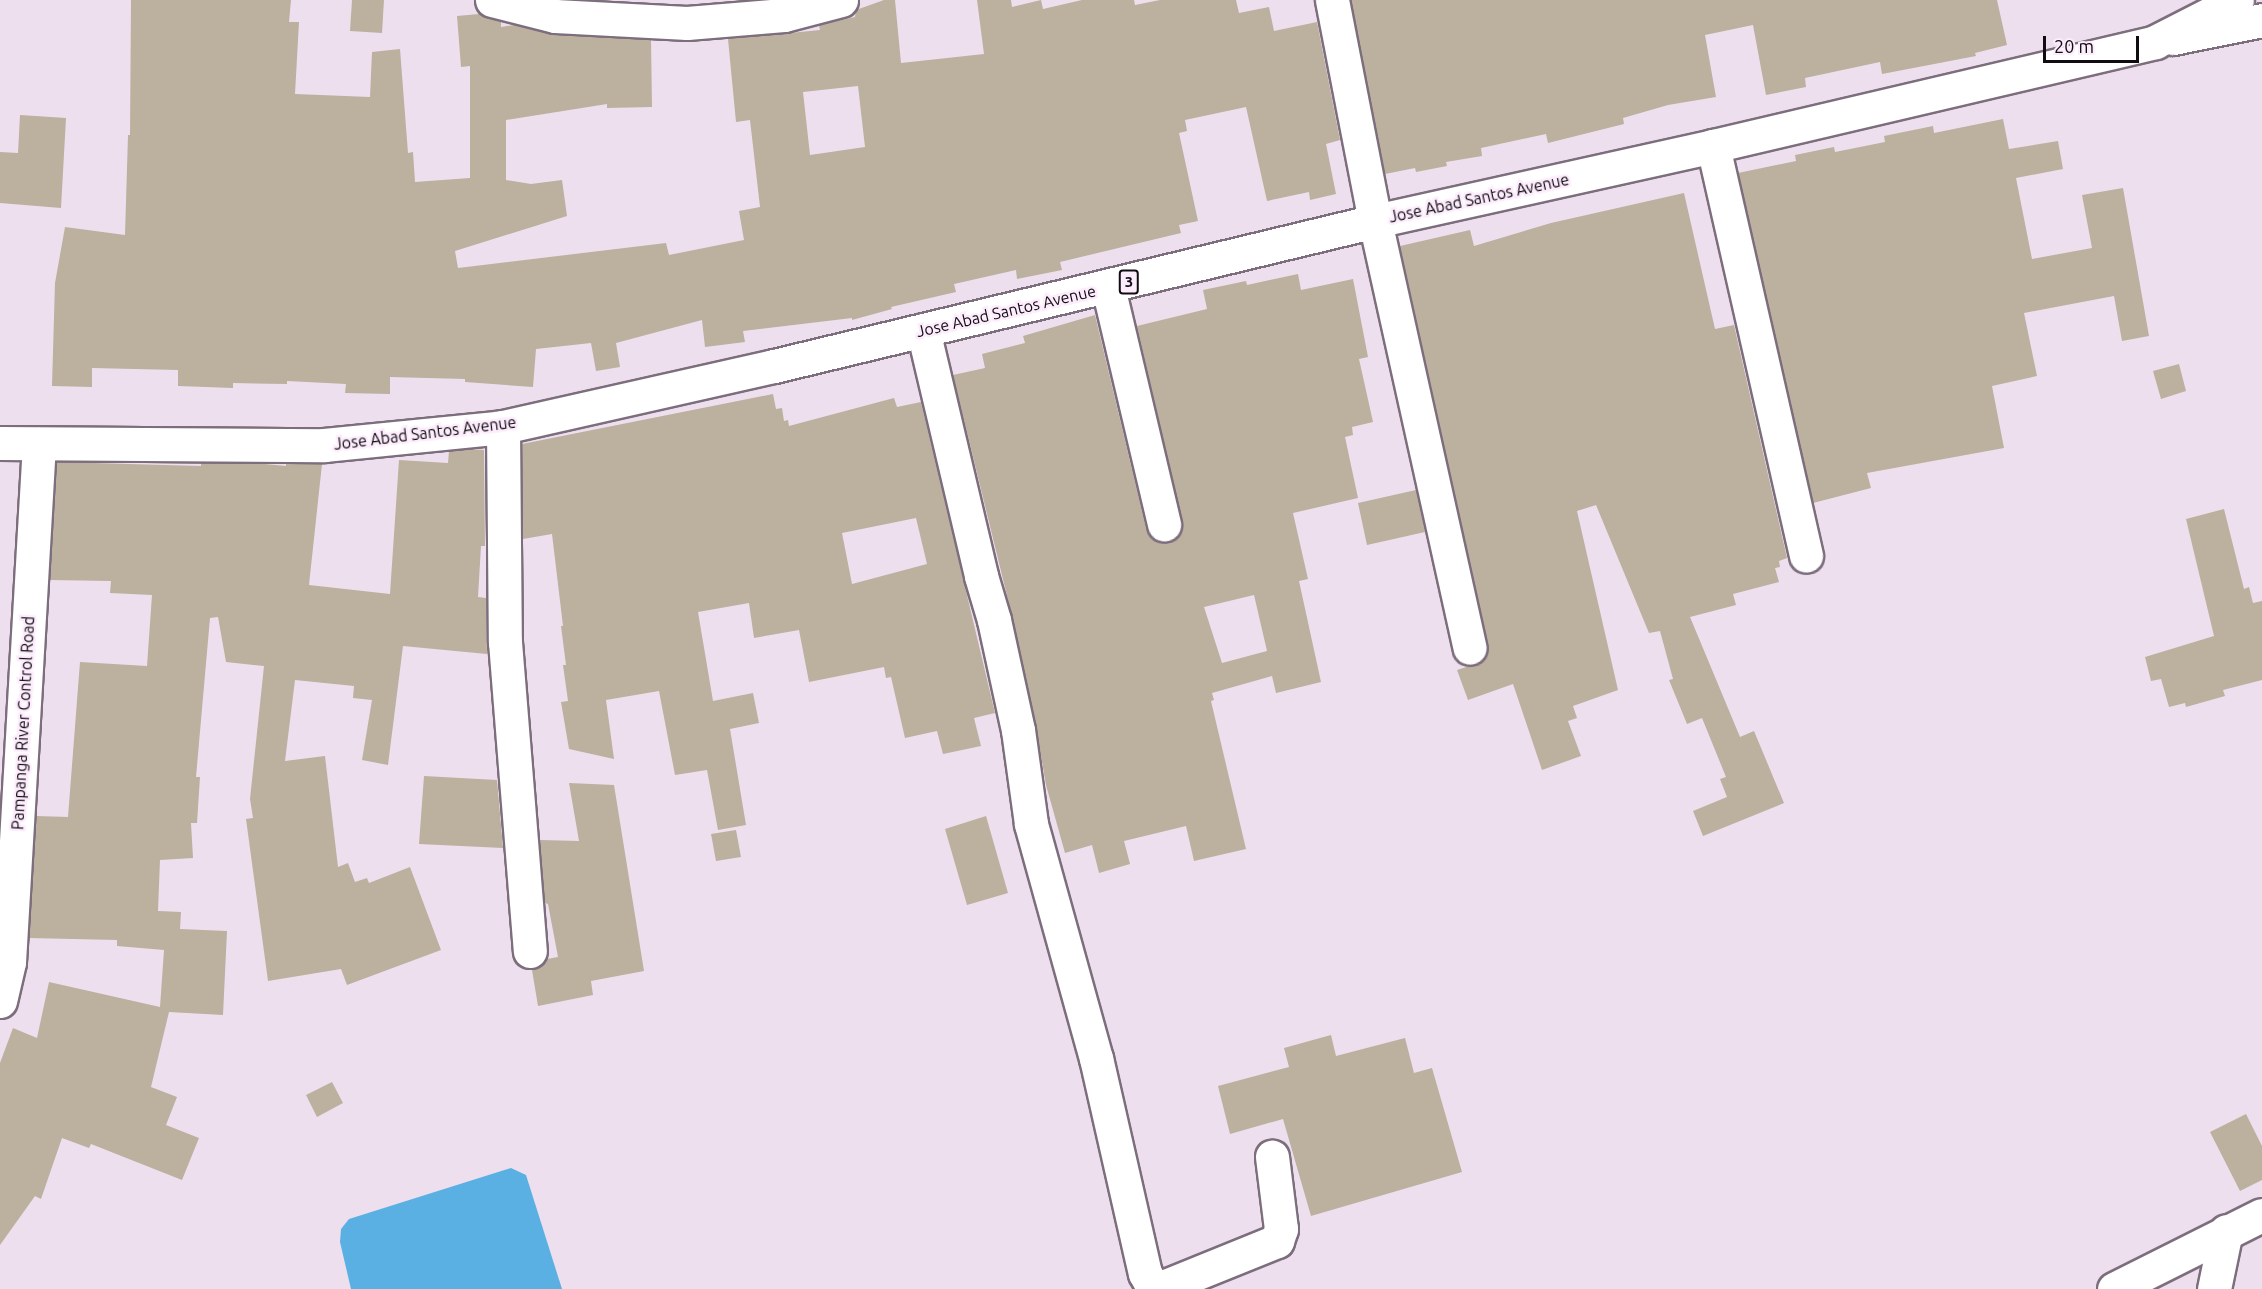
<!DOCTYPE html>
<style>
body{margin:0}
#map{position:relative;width:2262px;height:1289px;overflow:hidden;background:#eedfee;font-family:Ubuntu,sans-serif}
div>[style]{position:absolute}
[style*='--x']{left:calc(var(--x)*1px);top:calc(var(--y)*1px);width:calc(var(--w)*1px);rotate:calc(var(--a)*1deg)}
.water>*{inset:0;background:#5ab0e2}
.building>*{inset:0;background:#bcb09f}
.roads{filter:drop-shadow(2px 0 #7c6e7c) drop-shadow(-2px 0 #7c6e7c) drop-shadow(0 2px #7c6e7c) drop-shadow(0 -2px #7c6e7c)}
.street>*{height:33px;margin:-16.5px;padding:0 16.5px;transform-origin:16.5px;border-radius:16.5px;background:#fff}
.secondary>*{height:33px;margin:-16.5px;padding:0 16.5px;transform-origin:16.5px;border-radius:16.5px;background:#fff}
.highway>*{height:33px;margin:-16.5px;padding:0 16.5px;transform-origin:16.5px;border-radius:16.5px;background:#fff}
span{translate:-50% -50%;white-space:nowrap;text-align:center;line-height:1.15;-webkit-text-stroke:5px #fcecfc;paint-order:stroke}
.shield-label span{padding:2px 4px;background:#fcecfc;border:2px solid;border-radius:4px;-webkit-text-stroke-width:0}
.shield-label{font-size:15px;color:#110c11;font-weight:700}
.street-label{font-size:16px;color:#110c11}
.scale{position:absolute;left:2043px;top:36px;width:96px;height:27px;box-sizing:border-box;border:3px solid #110c11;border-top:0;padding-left:8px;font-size:18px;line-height:21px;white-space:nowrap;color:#110c11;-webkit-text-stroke:4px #fcecfc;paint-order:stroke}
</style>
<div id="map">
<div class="water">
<i style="clip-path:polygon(511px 1168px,526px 1175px,562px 1289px,351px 1289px,340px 1242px,341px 1229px,349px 1219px)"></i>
</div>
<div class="building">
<i style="clip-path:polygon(evenodd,131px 0,291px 0,289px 22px,299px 22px,295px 94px,370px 97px,372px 52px,400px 49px,408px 153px,413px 152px,415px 182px,470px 178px,470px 66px,461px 67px,457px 16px,479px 14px,501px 22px,501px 27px,514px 25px,554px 35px,651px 40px,652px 107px,607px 108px,607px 104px,506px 120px,506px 180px,531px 184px,562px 180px,567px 216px,455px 251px,458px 268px,666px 243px,669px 255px,744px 240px,739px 211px,760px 207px,750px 120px,736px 122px,728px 39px,820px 30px,819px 25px,855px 17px,856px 10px,884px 0,895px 0,901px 63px,984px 54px,977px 0,1011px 0,1012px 7px,1041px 0,1043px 9px,1082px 0,1134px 0,1135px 5px,1160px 0,1236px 0,1239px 13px,1269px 7px,1274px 31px,1317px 22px,1340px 140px,1326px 144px,1336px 194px,1310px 200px,1309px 192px,1267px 201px,1246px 107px,1185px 120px,1187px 131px,1179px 133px,1198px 221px,1179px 225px,1181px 233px,1060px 262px,1062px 270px,1017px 279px,1016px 270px,954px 284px,956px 292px,891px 307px,892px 309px,852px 320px,852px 318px,743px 331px,745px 342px,705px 347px,702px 320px,616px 343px,620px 367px,596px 371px,591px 343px,536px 349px,533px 387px,465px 382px,465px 379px,390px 377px,390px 394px,345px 393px,346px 384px,287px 381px,287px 384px,233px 383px,233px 388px,178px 386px,178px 370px,92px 368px,92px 387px,52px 386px,55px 283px,65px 227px,125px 235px,128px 135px,130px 135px,131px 0,858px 86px,865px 147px,810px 155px,803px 92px,858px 86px)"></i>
<i style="clip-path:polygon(352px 0,384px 0,382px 33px,350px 31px)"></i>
<i style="clip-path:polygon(1351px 0,1997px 0,2007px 45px,1975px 53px,1976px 56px,1882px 74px,1880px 62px,1805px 78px,1806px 87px,1766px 95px,1753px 25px,1705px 35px,1716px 97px,1668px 105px,1623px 118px,1624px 124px,1548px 143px,1546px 134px,1481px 148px,1482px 156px,1446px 162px,1447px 166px,1416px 172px,1415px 168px,1385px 174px)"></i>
<i style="clip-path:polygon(20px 115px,66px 118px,61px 208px,0 203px,0 152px,18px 153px)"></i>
<i style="clip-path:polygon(2003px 119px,2009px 149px,2058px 141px,2063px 169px,2016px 178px,2032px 259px,2092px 248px,2082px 195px,2123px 188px,2149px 336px,2122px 341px,2114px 296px,2024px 313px,2037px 376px,1992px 386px,2004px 448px,1867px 473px,1871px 488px,1813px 503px,1738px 173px,1796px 161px,1795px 155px,1834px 147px,1835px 152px,1885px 142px,1884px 136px,1933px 126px,1934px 133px)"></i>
<i style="clip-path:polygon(1684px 193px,1715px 329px,1734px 325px,1787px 558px,1779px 561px,1780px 567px,1775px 568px,1779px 582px,1733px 594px,1736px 605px,1690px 617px,1740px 737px,1754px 731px,1784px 803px,1703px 836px,1693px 811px,1727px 797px,1720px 779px,1726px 777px,1702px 718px,1687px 724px,1669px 680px,1673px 679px,1660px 631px,1649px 633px,1596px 505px,1577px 511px,1618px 690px,1573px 706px,1577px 718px,1568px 721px,1581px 756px,1542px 770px,1513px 684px,1468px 700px,1457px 670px,1482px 662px,1488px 654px,1488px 644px,1400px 246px,1470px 230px,1474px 246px,1551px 223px)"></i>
<i style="clip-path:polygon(evenodd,1298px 274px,1301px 290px,1353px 279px,1368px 357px,1359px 359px,1373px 422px,1352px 427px,1353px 435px,1345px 437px,1358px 498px,1293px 513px,1308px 579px,1299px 581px,1321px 682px,1276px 693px,1272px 676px,1212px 693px,1214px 700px,1211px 701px,1246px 849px,1194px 861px,1186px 826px,1124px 841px,1130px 864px,1099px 873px,1092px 845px,1065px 853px,1046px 785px,1036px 726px,1012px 616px,953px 375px,985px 368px,982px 354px,1025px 343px,1023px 336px,1095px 315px,1146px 528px,1150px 536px,1158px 542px,1169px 542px,1177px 537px,1182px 530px,1182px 520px,1137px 326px,1207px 309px,1203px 290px,1246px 281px,1247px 285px,1298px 274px,1254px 595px,1267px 651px,1222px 663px,1204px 607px,1254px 595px)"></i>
<i style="clip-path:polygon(2179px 364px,2186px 391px,2161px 399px,2153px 371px)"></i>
<i style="clip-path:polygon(evenodd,773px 394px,776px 409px,782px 408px,784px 421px,788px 420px,789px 426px,894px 398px,897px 407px,921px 402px,995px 713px,974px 718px,981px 746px,943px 754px,937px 731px,905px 738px,891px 677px,886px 678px,884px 667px,809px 682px,799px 630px,754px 638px,749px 603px,698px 612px,713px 701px,753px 693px,759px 723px,730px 729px,746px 825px,718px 830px,707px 770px,675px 775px,659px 691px,606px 700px,614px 759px,569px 749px,561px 702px,568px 701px,563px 665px,566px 665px,561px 626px,563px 626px,552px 534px,523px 539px,522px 444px,773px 394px,916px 518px,927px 564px,852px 584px,842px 533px,916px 518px)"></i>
<i style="clip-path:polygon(471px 449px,484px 450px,485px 546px,481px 546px,478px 597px,486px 598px,487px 654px,403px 646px,388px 765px,362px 760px,372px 700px,353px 698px,354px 686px,295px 680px,285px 761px,325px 756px,338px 867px,348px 863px,355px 882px,367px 878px,369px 883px,410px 867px,441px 950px,347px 985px,341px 969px,268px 981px,246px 819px,253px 818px,250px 799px,264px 666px,226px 662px,218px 617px,210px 618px,196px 777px,200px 777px,197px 823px,191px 823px,193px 858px,160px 860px,158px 911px,181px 912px,180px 929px,227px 931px,223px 1015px,169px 1012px,151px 1087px,177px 1097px,166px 1125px,199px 1138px,182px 1180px,91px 1144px,89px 1148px,62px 1138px,41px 1199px,35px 1196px,0 1245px,0 1063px,13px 1028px,37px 1038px,49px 982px,160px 1007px,164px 950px,117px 946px,117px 940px,29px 938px,36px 816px,68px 817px,80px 662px,147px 666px,152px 595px,110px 593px,111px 581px,50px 580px,57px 462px,201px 466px,201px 463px,253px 463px,286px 466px,286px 464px,322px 464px,309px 585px,390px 594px,399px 460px,448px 463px,449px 451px)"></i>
<i style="clip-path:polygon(1416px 490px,1425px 532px,1367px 545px,1358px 503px)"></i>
<i style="clip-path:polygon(2224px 509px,2244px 589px,2249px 587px,2253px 603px,2262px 601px,2262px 680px,2223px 690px,2225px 696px,2186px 707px,2185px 703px,2169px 707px,2161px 679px,2151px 681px,2145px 657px,2214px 636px,2186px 519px)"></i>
<i style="clip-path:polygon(424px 776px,497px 780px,503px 848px,419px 844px)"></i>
<i style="clip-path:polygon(569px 783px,614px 785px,644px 971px,591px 981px,593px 995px,538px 1006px,532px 970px,540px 967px,547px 959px,558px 957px,548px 904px,545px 903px,540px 840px,579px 841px)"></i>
<i style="clip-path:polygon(986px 816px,1008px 893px,967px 905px,945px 829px)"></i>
<i style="clip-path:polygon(736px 830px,741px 857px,716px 861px,711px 834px)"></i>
<i style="clip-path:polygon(1331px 1035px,1336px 1056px,1405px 1038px,1414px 1073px,1432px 1068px,1462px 1172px,1311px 1216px,1283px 1119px,1230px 1134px,1218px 1086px,1289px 1067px,1284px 1048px)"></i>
<i style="clip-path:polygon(332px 1082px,343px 1103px,317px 1117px,306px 1095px)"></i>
<i style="clip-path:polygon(2246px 1114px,2262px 1146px,2262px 1180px,2240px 1191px,2210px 1132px)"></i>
</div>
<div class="roads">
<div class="street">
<i style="--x:492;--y:0;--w:65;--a:14.3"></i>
<i style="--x:555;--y:16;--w:132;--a:3"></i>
<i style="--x:687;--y:23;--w:97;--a:-4.7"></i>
<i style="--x:784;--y:15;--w:59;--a:-14.7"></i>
<i style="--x:1332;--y:0;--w:225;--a:79"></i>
<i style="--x:1375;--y:221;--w:437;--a:77.5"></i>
<i style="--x:1713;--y:146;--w:420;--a:77.2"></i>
<i style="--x:1108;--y:287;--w:244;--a:76.7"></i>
<i style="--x:923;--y:330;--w:253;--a:76.7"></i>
<i style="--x:981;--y:576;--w:46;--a:73.5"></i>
<i style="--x:994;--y:620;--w:113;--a:77.7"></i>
<i style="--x:1018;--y:730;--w:95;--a:82.1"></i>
<i style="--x:1031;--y:824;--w:243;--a:74.5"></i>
<i style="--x:1096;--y:1058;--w:221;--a:77.2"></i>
<i style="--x:1145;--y:1273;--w:15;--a:62"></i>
<i style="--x:1152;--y:1286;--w:11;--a:5"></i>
<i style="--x:1163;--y:1287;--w:123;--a:-22"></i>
<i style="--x:1277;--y:1241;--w:13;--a:-72"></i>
<i style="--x:1281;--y:1229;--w:73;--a:-97.1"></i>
<i style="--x:503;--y:427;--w:215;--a:89.5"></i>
<i style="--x:505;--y:642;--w:310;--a:85.4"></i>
<i style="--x:2114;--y:1289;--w:165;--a:-26.6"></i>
<i style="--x:2214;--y:1289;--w:59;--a:-78.3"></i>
</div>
<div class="secondary">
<i style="--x:2173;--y:38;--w:91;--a:-11.4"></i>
<i style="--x:0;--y:1001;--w:40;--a:-77"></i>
<i style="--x:9;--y:962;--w:519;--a:-86.69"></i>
</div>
<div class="highway">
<i style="--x:0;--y:443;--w:324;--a:0.4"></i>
<i style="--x:324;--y:445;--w:180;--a:-5.7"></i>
<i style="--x:503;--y:427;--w:278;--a:-12.7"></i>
<i style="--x:774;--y:366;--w:618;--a:-13.56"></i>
<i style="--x:1375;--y:221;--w:346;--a:-12.5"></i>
<i style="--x:1713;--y:146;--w:454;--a:-13.2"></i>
<i style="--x:2155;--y:42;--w:92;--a:-27.1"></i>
</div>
</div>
<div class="shield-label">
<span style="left:1129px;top:282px">3</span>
</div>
<div class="street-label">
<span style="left:1479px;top:198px;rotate:-12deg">Jose Abad Santos Avenue</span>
<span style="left:1006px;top:311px;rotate:-13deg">Jose Abad Santos Avenue</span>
<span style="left:425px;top:433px;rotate:-7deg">Jose Abad Santos Avenue</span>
<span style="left:23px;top:723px;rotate:-87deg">Pampanga River Control Road</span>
</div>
<div class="scale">20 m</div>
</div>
